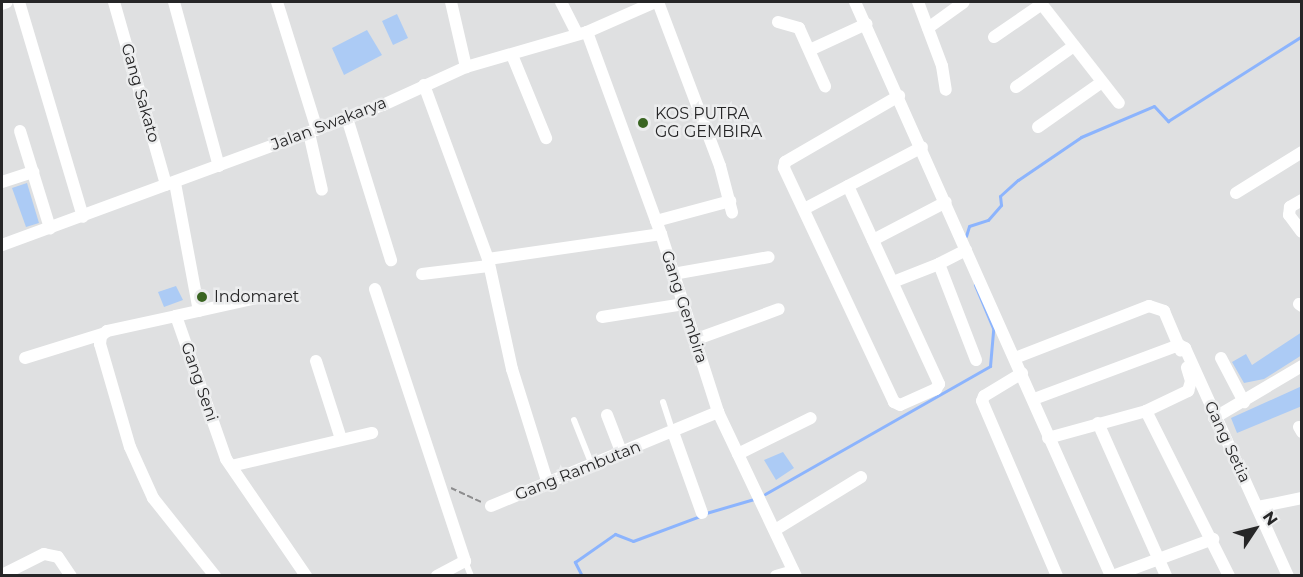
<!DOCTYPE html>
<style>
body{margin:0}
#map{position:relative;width:1303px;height:577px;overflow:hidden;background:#dfe0e1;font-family:Montserrat,sans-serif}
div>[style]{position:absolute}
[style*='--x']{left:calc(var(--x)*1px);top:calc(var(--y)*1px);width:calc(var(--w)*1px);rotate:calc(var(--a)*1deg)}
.stream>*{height:3px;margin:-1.5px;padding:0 1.5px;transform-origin:1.5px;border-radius:1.5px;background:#8cb4fd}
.building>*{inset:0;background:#accbf5}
.path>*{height:2px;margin-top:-1px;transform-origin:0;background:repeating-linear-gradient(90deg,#8d8d8e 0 6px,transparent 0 9px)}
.service>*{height:6px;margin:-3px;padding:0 3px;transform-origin:3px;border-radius:3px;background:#fff}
.minor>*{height:12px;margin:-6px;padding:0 6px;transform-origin:6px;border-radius:6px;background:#fff}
.dots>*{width:16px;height:16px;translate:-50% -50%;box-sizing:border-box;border:3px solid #ecedee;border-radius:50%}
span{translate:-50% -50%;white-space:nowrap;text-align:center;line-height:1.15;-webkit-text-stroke:5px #ecedee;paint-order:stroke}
.street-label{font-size:16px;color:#262627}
.poi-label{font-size:16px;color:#262627}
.left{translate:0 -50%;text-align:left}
.frame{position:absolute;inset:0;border:3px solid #262627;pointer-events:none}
.north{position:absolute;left:1225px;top:499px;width:60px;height:60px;-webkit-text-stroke:4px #ecedee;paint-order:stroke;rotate:55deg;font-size:16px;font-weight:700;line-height:24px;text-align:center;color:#262627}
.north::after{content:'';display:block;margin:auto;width:21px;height:27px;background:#262627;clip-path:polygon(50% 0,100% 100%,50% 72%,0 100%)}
</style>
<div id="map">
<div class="stream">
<i style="--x:966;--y:236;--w:10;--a:-73"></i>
<i style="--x:969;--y:226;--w:20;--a:-18"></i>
<i style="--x:988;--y:220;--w:20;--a:-49"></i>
<i style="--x:1001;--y:205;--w:9;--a:-96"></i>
<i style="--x:1000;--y:196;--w:24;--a:-42"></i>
<i style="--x:1018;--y:180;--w:76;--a:-34.3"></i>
<i style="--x:1081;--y:137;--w:79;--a:-23"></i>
<i style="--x:1154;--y:106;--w:21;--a:47"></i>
<i style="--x:1168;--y:121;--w:159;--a:-32.4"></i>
<i style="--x:765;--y:494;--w:259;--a:-29.6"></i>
<i style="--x:990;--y:366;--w:38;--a:-85"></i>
<i style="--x:993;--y:328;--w:47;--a:-112.7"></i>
<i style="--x:706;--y:513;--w:50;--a:-16.3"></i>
<i style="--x:582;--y:576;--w:16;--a:-117"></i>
<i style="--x:575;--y:562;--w:49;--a:-35"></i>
<i style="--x:615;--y:534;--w:19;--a:21"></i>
<i style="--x:633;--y:541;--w:72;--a:-20.5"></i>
</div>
<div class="building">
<i style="clip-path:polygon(397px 14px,408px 38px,393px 45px,382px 21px)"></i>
<i style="clip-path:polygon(367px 30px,382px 55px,344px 75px,332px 48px)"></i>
<i style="clip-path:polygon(27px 183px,39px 223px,26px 227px,12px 188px)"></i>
<i style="clip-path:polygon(176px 286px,183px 300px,164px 307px,158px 292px)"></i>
<i style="clip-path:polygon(1302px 332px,1302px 355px,1264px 379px,1244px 383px,1232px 362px,1246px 354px,1252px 365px)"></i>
<i style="clip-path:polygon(1302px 386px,1302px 406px,1237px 433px,1231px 418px)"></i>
<i style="clip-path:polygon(783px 452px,794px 468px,776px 480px,764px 460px)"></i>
</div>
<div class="path">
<i style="--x:451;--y:488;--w:33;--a:25"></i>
</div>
<div class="service">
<i style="--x:663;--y:402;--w:32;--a:72"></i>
<i style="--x:574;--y:420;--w:48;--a:68.2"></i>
<i style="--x:465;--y:561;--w:16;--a:68"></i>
</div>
<div class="minor">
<i style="--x:19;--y:2;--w:224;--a:73.4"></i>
<i style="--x:114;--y:2;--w:190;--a:74.1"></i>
<i style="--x:174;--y:2;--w:170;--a:74.7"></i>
<i style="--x:277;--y:2;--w:134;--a:72.6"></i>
<i style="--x:451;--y:2;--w:67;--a:77"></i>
<i style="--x:561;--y:2;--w:35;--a:63"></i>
<i style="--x:658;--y:2;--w:175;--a:69.3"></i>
<i style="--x:720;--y:166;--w:48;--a:75.4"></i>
<i style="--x:855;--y:2;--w:628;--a:65.96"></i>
<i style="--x:918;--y:2;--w:68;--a:69.4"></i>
<i style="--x:942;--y:66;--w:24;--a:81"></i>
<i style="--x:1040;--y:2;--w:128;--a:52"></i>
<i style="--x:2;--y:4;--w:5;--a:-22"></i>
<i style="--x:778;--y:22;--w:22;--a:16"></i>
<i style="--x:799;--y:28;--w:64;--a:65.9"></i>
<i style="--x:928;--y:28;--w:44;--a:-35.8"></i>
<i style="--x:587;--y:32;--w:215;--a:69.9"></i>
<i style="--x:661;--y:234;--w:187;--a:72.2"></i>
<i style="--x:718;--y:412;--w:182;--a:64.6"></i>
<i style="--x:994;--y:37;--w:58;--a:-34.5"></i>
<i style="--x:812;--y:49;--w:60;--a:-24.8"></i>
<i style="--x:512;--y:55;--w:90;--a:67.7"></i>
<i style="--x:424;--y:85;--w:185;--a:69.8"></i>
<i style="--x:488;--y:259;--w:175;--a:-8.2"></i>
<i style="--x:1016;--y:87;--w:71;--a:-35.3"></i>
<i style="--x:347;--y:118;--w:149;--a:72.8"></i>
<i style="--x:1038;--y:127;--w:78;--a:-35.1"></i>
<i style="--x:20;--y:131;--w:102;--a:72.8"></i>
<i style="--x:309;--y:133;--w:58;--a:77.2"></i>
<i style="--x:2;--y:182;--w:33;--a:-18"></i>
<i style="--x:175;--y:183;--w:130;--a:79.4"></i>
<i style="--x:848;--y:186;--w:218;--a:65.3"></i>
<i style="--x:939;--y:384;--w:6;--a:121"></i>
<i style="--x:936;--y:389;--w:39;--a:156"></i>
<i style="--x:900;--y:405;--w:7;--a:-153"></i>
<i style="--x:894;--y:402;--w:259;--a:-115.2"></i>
<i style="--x:784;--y:168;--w:6;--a:-81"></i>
<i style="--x:785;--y:162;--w:132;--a:-30.1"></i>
<i style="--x:1236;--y:193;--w:78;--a:-31.8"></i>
<i style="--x:1302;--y:200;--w:14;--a:150"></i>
<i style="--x:1290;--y:207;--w:8;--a:97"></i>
<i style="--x:1289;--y:215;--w:21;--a:53"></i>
<i style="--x:806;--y:208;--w:131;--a:-27.7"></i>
<i style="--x:656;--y:221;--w:77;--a:-15.1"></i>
<i style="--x:873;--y:240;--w:82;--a:-27.5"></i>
<i style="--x:2;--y:245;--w:406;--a:-20.2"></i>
<i style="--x:383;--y:105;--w:91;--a:-24.6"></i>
<i style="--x:466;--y:67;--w:126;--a:-16.1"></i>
<i style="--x:587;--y:32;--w:74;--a:-23.8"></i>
<i style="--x:966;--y:250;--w:30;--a:153"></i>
<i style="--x:939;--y:264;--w:103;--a:68.9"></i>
<i style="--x:488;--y:259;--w:113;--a:77.7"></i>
<i style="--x:512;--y:369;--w:121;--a:72.6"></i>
<i style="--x:422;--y:274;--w:67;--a:-6.8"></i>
<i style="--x:673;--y:274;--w:97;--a:-10"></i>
<i style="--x:893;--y:282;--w:49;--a:-21.4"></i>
<i style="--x:375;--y:289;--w:287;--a:71.7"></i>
<i style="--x:465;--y:561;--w:32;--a:152"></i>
<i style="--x:257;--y:298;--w:83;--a:167.5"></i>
<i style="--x:176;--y:316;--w:151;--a:70.7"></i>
<i style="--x:226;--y:459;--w:142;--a:55.6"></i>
<i style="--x:1299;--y:304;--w:4;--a:34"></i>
<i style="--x:176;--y:316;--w:71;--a:167.7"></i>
<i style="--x:107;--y:331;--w:8;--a:140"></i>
<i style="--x:101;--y:336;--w:8;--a:97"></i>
<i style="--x:100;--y:344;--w:107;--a:73.8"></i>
<i style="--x:130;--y:447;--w:56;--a:65.7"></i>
<i style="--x:153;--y:498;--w:100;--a:51.5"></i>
<i style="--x:602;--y:317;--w:83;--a:-9"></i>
<i style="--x:694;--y:340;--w:90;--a:-20"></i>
<i style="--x:25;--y:358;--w:81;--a:-17.3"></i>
<i style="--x:1015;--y:358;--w:144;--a:-21.2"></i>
<i style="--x:1149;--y:306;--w:16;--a:18"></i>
<i style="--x:1164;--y:311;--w:43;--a:67"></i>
<i style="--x:1221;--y:358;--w:50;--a:62.4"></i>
<i style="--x:316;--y:361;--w:82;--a:72.2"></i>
<i style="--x:1022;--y:373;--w:44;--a:148.8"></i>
<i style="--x:984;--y:396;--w:5;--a:112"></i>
<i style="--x:982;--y:401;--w:190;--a:66.8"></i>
<i style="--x:1034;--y:399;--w:155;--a:-20.4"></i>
<i style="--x:1179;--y:345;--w:7;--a:27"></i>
<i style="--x:1185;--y:348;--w:250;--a:65.7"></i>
<i style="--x:1146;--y:411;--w:185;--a:63.3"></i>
<i style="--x:607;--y:415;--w:42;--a:69"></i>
<i style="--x:1214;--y:418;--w:102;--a:-30.6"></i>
<i style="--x:1098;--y:423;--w:167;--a:66"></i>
<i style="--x:1299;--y:427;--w:6;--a:59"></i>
<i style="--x:673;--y:432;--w:86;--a:70.3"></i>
<i style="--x:1048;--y:438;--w:102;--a:-15.4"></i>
<i style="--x:1146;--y:411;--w:47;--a:-25.5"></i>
<i style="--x:1188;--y:391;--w:10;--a:-73"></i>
<i style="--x:1191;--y:381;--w:14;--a:-107"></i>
<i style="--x:738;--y:454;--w:81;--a:-26.3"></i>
<i style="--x:231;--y:466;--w:145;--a:-13.2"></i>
<i style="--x:491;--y:506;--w:246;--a:-22.5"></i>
<i style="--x:1258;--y:507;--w:45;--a:-11.6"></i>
<i style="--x:775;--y:530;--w:101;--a:-31.6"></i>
<i style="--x:2;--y:575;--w:47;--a:-26.6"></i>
<i style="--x:44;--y:554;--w:14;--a:12"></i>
<i style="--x:58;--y:557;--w:23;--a:56"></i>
<i style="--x:776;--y:576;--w:18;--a:-16"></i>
<i style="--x:1113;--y:576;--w:107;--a:-20.3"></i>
</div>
<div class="dots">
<i style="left:643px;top:123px;background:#3a6522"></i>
<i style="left:202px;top:297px;background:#3a6522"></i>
</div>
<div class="street-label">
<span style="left:140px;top:93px;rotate:74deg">Gang Sakato</span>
<span style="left:329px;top:124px;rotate:-21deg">Jalan Swakarya</span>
<span style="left:684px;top:307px;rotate:72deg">Gang Gembira</span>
<span style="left:199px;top:382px;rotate:71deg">Gang Seni</span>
<span style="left:1227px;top:442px;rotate:65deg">Gang Setia</span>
<span style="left:578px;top:471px;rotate:-22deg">Gang Rambutan</span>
</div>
<div class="poi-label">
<span class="left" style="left:655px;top:123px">KOS PUTRA<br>GG GEMBIRA</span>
<span class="left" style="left:214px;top:297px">Indomaret</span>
</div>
<div class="frame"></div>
<div class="north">N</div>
</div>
